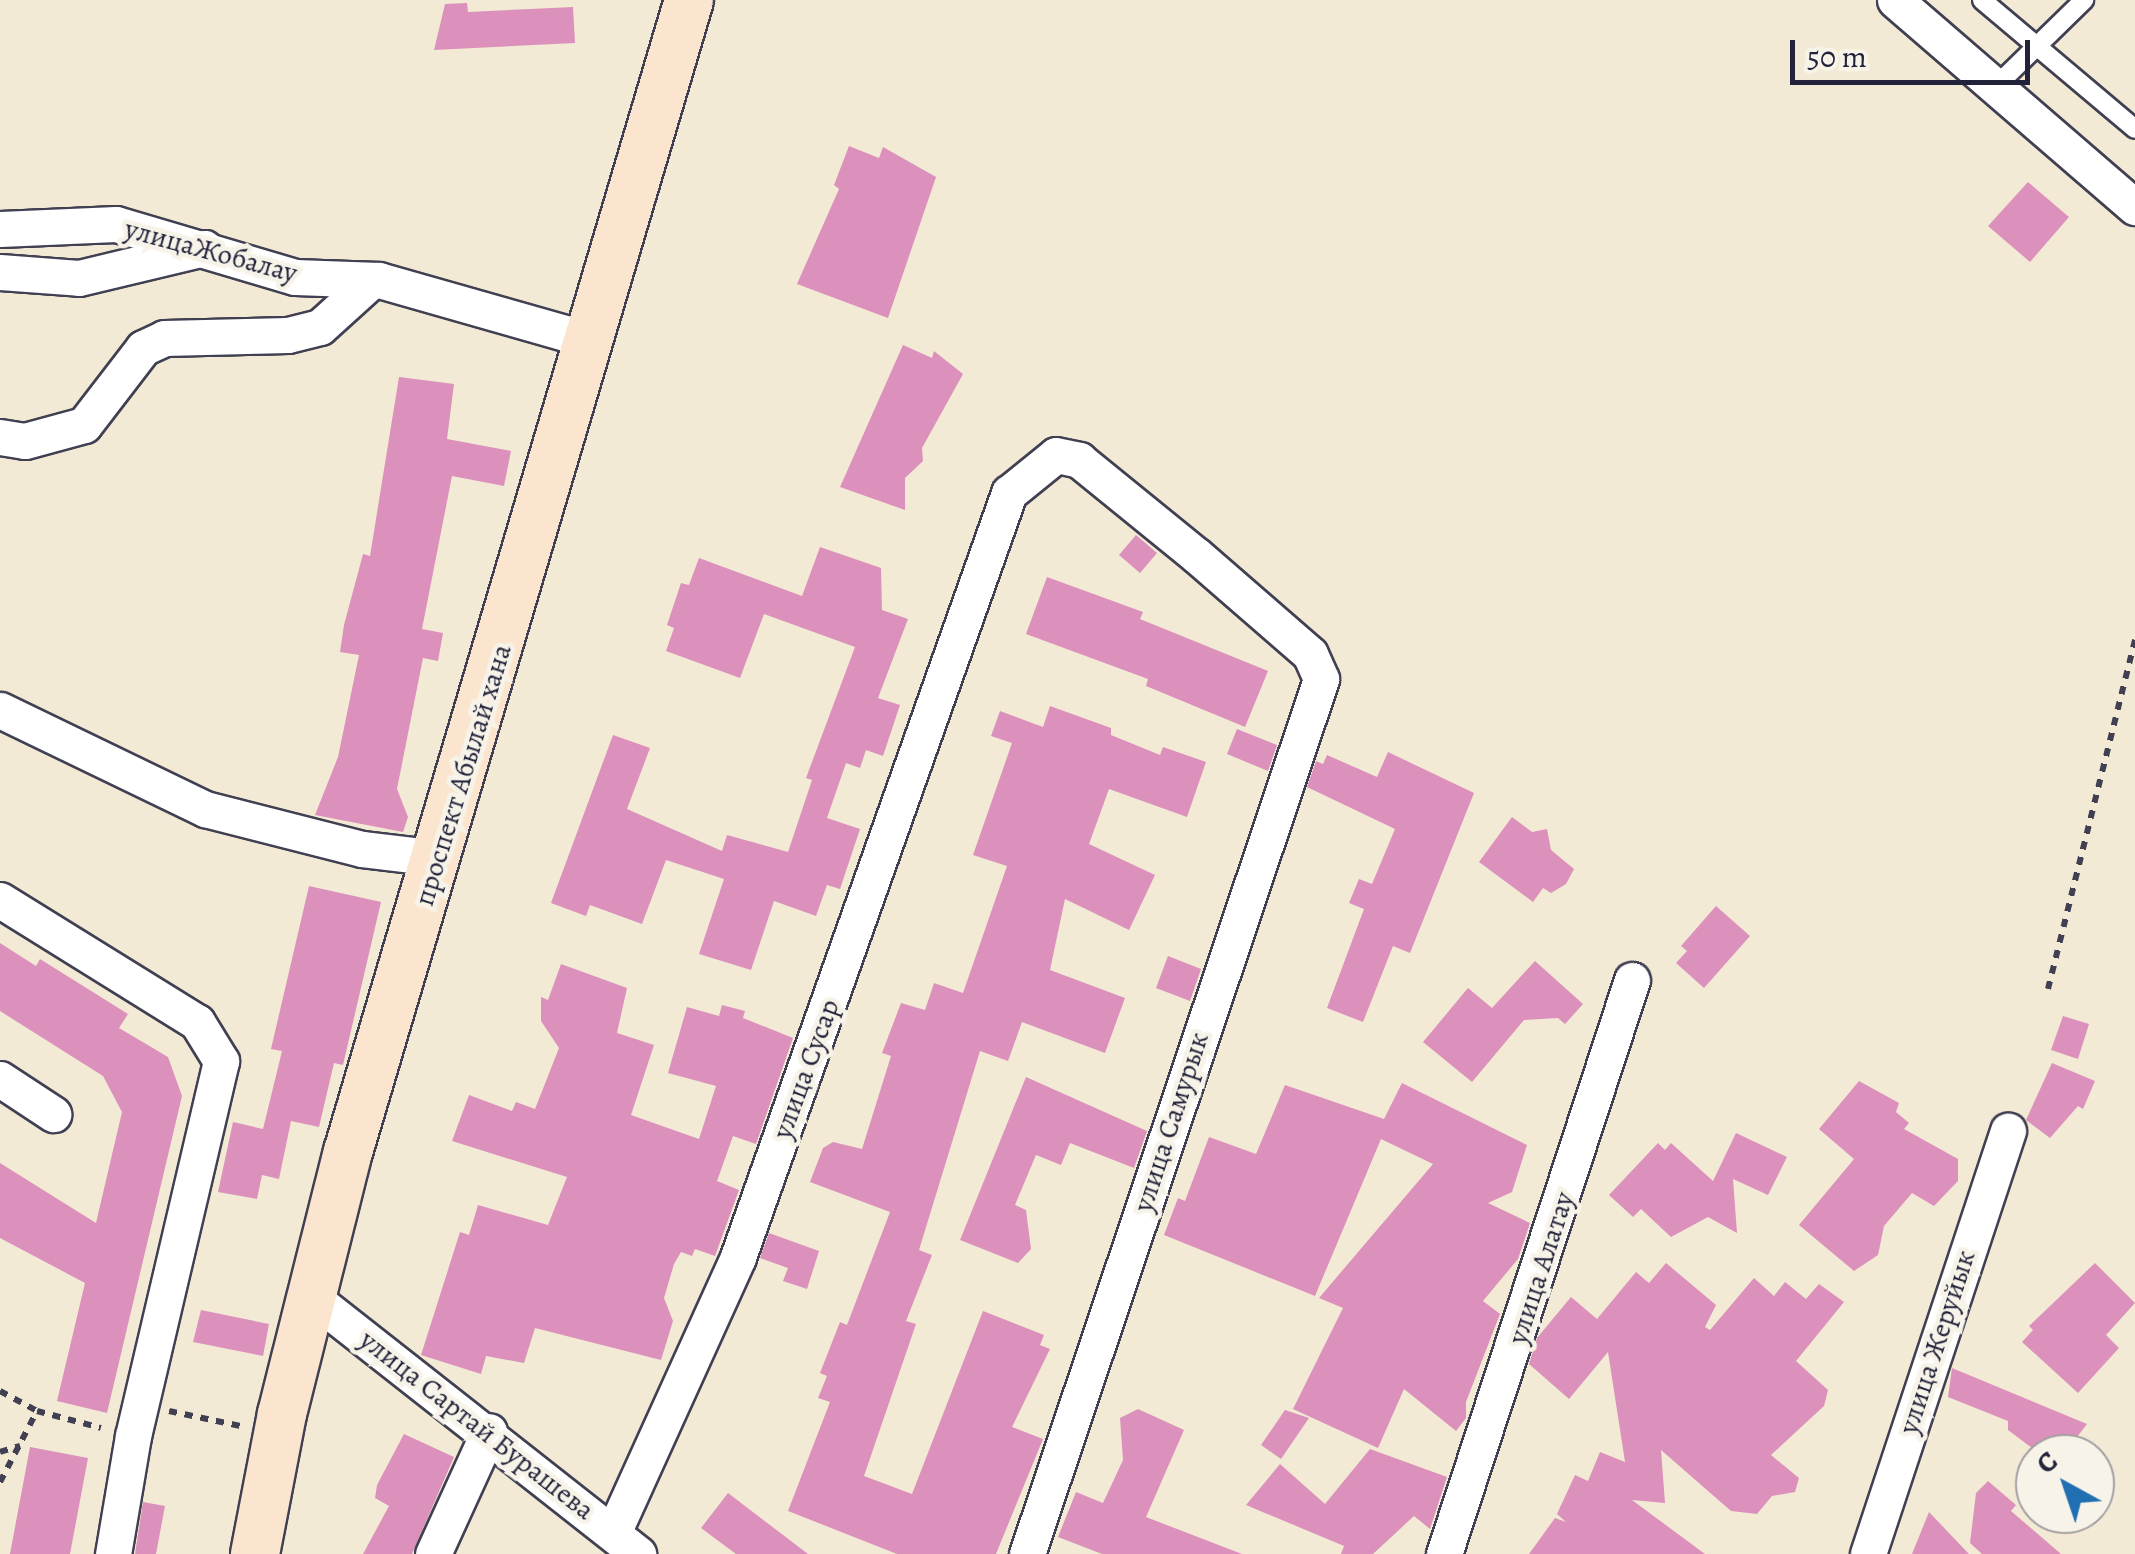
<!DOCTYPE html>
<meta charset="utf-8">
<style>
body{margin:0}
#map{position:relative;width:2135px;height:1554px;overflow:hidden;background:#f3ead5;font-family:Alegreya,serif}
div>[style]{position:absolute}
[style*='--x']{left:calc(var(--x)*1px);top:calc(var(--y)*1px);width:calc(var(--w)*1px);rotate:calc(var(--a)*1deg)}
.building>*{inset:0;background:#db91bb}
.path>*{height:6px;margin-top:-3px;transform-origin:0;background:repeating-linear-gradient(90deg,#414052 0 8px,transparent 0 16px)}
.roads{filter:drop-shadow(2px 0 #414052) drop-shadow(-2px 0 #414052) drop-shadow(0 2px #414052) drop-shadow(0 -2px #414052)}
.lane>*{height:18px;margin:-9px;padding:0 9px;transform-origin:9px;border-radius:9px;background:#fff}
.street>*{height:35px;margin:-17.5px;padding:0 17.5px;transform-origin:17.5px;border-radius:17.5px;background:#fff}
.secondary>*{height:48px;margin:-24px;padding:0 24px;transform-origin:24px;border-radius:24px;background:#fce5cf}
span{translate:-50% -50%;white-space:nowrap;text-align:center;line-height:1.15;-webkit-text-stroke:9px #f7f3e8;paint-order:stroke}
.street-label{font-size:28px;color:#22223b}
.north{position:absolute;left:2015px;top:1434px;width:100px;height:100px;box-sizing:border-box;background:#f7f3e8;border:2px solid #a29fa3;border-radius:50%;rotate:320deg;font-size:28px;font-weight:700;line-height:40px;text-align:center;color:#22223b}
.north::after{content:'';display:block;margin:auto;width:35px;height:45px;background:#1f6fb2;clip-path:polygon(50% 0,100% 100%,50% 72%,0 100%)}
.scale{position:absolute;left:1790px;top:40px;width:240px;height:45px;box-sizing:border-box;border:5px solid #22223b;border-top:0;padding-left:12px;font-size:30px;line-height:35px;white-space:nowrap;color:#22223b;-webkit-text-stroke:8px #f7f3e8;paint-order:stroke}
</style>
<div id="map">
<div class="building">
<i style="clip-path:polygon(467px 3px,468px 12px,573px 7px,575px 43px,434px 50px,445px 4px)"></i>
<i style="clip-path:polygon(849px 146px,879px 158px,883px 147px,936px 177px,888px 318px,797px 284px,839px 189px,834px 185px)"></i>
<i style="clip-path:polygon(2028px 182px,2069px 217px,2030px 262px,1988px 226px)"></i>
<i style="clip-path:polygon(903px 345px,932px 358px,934px 351px,963px 374px,922px 448px,923px 461px,905px 478px,905px 510px,840px 487px)"></i>
<i style="clip-path:polygon(399px 377px,454px 384px,447px 439px,511px 451px,504px 486px,452px 476px,422px 629px,443px 633px,438px 661px,423px 658px,397px 789px,408px 817px,403px 832px,315px 815px,338px 757px,359px 655px,340px 652px,344px 625px,363px 554px,370px 556px)"></i>
<i style="clip-path:polygon(1136px 535px,1157px 553px,1140px 573px,1119px 555px)"></i>
<i style="clip-path:polygon(820px 547px,881px 568px,882px 610px,908px 619px,878px 698px,900px 705px,883px 756px,866px 750px,860px 768px,846px 763px,827px 818px,860px 829px,840px 889px,827px 885px,816px 916px,774px 901px,751px 970px,699px 954px,724px 879px,666px 860px,642px 924px,590px 905px,586px 916px,551px 903px,613px 735px,650px 748px,627px 809px,722px 851px,727px 835px,788px 852px,812px 780px,806px 778px,855px 647px,764px 614px,740px 678px,666px 651px,674px 628px,667px 625px,681px 583px,689px 585px,699px 558px,802px 596px)"></i>
<i style="clip-path:polygon(1047px 577px,1143px 612px,1140px 619px,1268px 671px,1245px 727px,1146px 686px,1148px 679px,1026px 634px)"></i>
<i style="clip-path:polygon(1050px 706px,1111px 728px,1111px 735px,1160px 755px,1163px 747px,1206px 762px,1187px 817px,1109px 789px,1089px 844px,1155px 875px,1129px 930px,1065px 899px,1050px 970px,1125px 998px,1105px 1053px,1022px 1022px,1008px 1061px,980px 1051px,919px 1250px,932px 1255px,906px 1321px,916px 1324px,864px 1476px,912px 1494px,983px 1311px,1044px 1335px,1040px 1345px,1050px 1349px,1012px 1427px,1043px 1439px,996px 1554px,897px 1554px,788px 1511px,830px 1402px,818px 1398px,827px 1376px,820px 1373px,840px 1322px,847px 1325px,890px 1212px,810px 1182px,823px 1148px,833px 1142px,862px 1149px,891px 1056px,882px 1053px,901px 1003px,925px 1010px,934px 983px,963px 993px,1007px 866px,973px 855px,1012px 743px,991px 736px,1000px 711px,1043px 727px)"></i>
<i style="clip-path:polygon(1237px 729px,1277px 745px,1268px 771px,1227px 754px)"></i>
<i style="clip-path:polygon(1388px 752px,1474px 793px,1410px 953px,1393px 946px,1363px 1022px,1327px 1008px,1364px 909px,1349px 903px,1359px 879px,1372px 884px,1395px 829px,1307px 787px,1316px 761px,1323px 764px,1327px 755px,1377px 777px)"></i>
<i style="clip-path:polygon(1512px 817px,1532px 832px,1547px 829px,1551px 850px,1574px 869px,1566px 884px,1551px 893px,1543px 888px,1533px 902px,1479px 862px)"></i>
<i style="clip-path:polygon(309px 886px,381px 902px,343px 1065px,334px 1063px,319px 1127px,291px 1121px,279px 1179px,262px 1175px,257px 1199px,218px 1192px,233px 1122px,263px 1129px,282px 1051px,271px 1049px)"></i>
<i style="clip-path:polygon(1716px 906px,1750px 936px,1704px 988px,1676px 963px,1687px 951px,1681px 946px)"></i>
<i style="clip-path:polygon(0 943px,36px 966px,40px 959px,128px 1014px,119px 1028px,168px 1057px,182px 1096px,107px 1413px,57px 1401px,85px 1283px,0 1238px,0 1163px,96px 1223px,122px 1112px,103px 1076px,0 1011px)"></i>
<i style="clip-path:polygon(1168px 956px,1201px 969px,1190px 1001px,1156px 988px)"></i>
<i style="clip-path:polygon(1535px 961px,1583px 1004px,1565px 1024px,1558px 1018px,1524px 1020px,1472px 1082px,1423px 1042px,1468px 988px,1492px 1008px)"></i>
<i style="clip-path:polygon(561px 964px,627px 988px,617px 1033px,654px 1045px,631px 1115px,699px 1139px,716px 1086px,668px 1073px,687px 1007px,719px 1016px,722px 1005px,745px 1011px,743px 1018px,793px 1038px,756px 1144px,733px 1136px,717px 1181px,739px 1190px,715px 1256px,695px 1249px,692px 1256px,681px 1252px,674px 1264px,664px 1298px,673px 1321px,661px 1360px,535px 1328px,524px 1363px,486px 1356px,481px 1374px,421px 1355px,460px 1232px,469px 1235px,478px 1205px,548px 1225px,567px 1177px,452px 1141px,469px 1095px,512px 1111px,516px 1102px,535px 1109px,559px 1048px,541px 1021px,541px 997px,548px 1000px)"></i>
<i style="clip-path:polygon(2063px 1016px,2089px 1024px,2078px 1059px,2051px 1050px)"></i>
<i style="clip-path:polygon(2052px 1063px,2095px 1081px,2083px 1109px,2078px 1106px,2050px 1138px,2026px 1120px)"></i>
<i style="clip-path:polygon(1026px 1077px,1147px 1131px,1134px 1168px,1070px 1143px,1061px 1165px,1036px 1155px,1015px 1205px,1026px 1210px,1031px 1249px,1018px 1263px,960px 1240px)"></i>
<i style="clip-path:polygon(1859px 1081px,1899px 1103px,1896px 1112px,1909px 1123px,1904px 1129px,1958px 1159px,1958px 1181px,1934px 1206px,1912px 1193px,1884px 1226px,1878px 1255px,1854px 1271px,1799px 1225px,1854px 1159px,1819px 1129px)"></i>
<i style="clip-path:polygon(1402px 1083px,1527px 1145px,1512px 1192px,1488px 1203px,1530px 1223px,1518px 1259px,1483px 1301px,1500px 1314px,1466px 1402px,1466px 1418px,1456px 1431px,1404px 1389px,1378px 1448px,1293px 1409px,1343px 1308px,1319px 1298px,1433px 1164px,1381px 1139px,1315px 1296px,1164px 1235px,1178px 1198px,1185px 1201px,1209px 1137px,1256px 1154px,1285px 1085px,1384px 1119px)"></i>
<i style="clip-path:polygon(1736px 1133px,1787px 1157px,1768px 1195px,1733px 1179px,1737px 1233px,1708px 1217px,1671px 1237px,1641px 1209px,1633px 1217px,1609px 1195px,1658px 1143px,1665px 1150px,1671px 1143px,1713px 1181px)"></i>
<i style="clip-path:polygon(769px 1233px,819px 1251px,807px 1289px,783px 1281px,788px 1268px,760px 1258px)"></i>
<i style="clip-path:polygon(1666px 1263px,1716px 1305px,1705px 1327px,1710px 1330px,1754px 1278px,1774px 1296px,1785px 1282px,1806px 1299px,1819px 1284px,1844px 1302px,1796px 1361px,1828px 1390px,1824px 1406px,1771px 1455px,1799px 1478px,1795px 1492px,1772px 1496px,1757px 1514px,1731px 1511px,1661px 1450px,1665px 1503px,1632px 1500px,1705px 1554px,1529px 1554px,1555px 1518px,1566px 1522px,1557px 1514px,1575px 1475px,1588px 1481px,1600px 1452px,1625px 1462px,1608px 1352px,1569px 1399px,1529px 1364px,1537px 1338px,1571px 1297px,1597px 1319px,1636px 1272px,1649px 1283px)"></i>
<i style="clip-path:polygon(2095px 1263px,2135px 1303px,2106px 1335px,2119px 1348px,2078px 1393px,2022px 1342px,2033px 1330px,2029px 1326px)"></i>
<i style="clip-path:polygon(201px 1310px,269px 1324px,263px 1356px,193px 1342px)"></i>
<i style="clip-path:polygon(1952px 1368px,2087px 1424px,2064px 1454px,2040px 1454px,2008px 1430px,2008px 1421px,1948px 1397px)"></i>
<i style="clip-path:polygon(1138px 1409px,1184px 1430px,1146px 1517px,1242px 1554px,1102px 1554px,1058px 1537px,1076px 1492px,1103px 1503px,1123px 1460px,1120px 1418px)"></i>
<i style="clip-path:polygon(1285px 1410px,1309px 1418px,1281px 1459px,1261px 1445px)"></i>
<i style="clip-path:polygon(404px 1434px,454px 1457px,412px 1554px,363px 1554px,389px 1506px,375px 1498px,377px 1485px)"></i>
<i style="clip-path:polygon(30px 1447px,88px 1458px,70px 1554px,10px 1554px)"></i>
<i style="clip-path:polygon(1370px 1449px,1447px 1477px,1430px 1529px,1414px 1516px,1373px 1554px,1341px 1554px,1344px 1546px,1246px 1505px,1280px 1464px,1325px 1504px)"></i>
<i style="clip-path:polygon(1988px 1481px,2016px 1505px,2011px 1511px,2061px 1554px,1982px 1554px,1970px 1543px,1976px 1493px)"></i>
<i style="clip-path:polygon(728px 1493px,808px 1554px,736px 1554px,701px 1528px)"></i>
<i style="clip-path:polygon(143px 1502px,165px 1506px,156px 1554px,135px 1554px)"></i>
<i style="clip-path:polygon(1929px 1512px,1969px 1554px,1912px 1554px)"></i>
</div>
<div class="path">
<i style="--x:2048;--y:989;--w:360;--a:-76"></i>
<i style="--x:0;--y:1391;--w:42;--a:28.4"></i>
<i style="--x:37;--y:1411;--w:66;--a:14.9"></i>
<i style="--x:169;--y:1411;--w:73;--a:11.9"></i>
<i style="--x:0;--y:1452;--w:21;--a:-17"></i>
<i style="--x:0;--y:1482;--w:80;--a:-62.5"></i>
</div>
<div class="roads">
<div class="lane">
<i style="--x:1982;--y:0;--w:200;--a:40.1"></i>
<i style="--x:1997;--y:85;--w:122;--a:-44.3"></i>
</div>
<div class="street">
<i style="--x:1895;--y:0;--w:317;--a:40.8"></i>
<i style="--x:0;--y:229;--w:116;--a:-2.5"></i>
<i style="--x:116;--y:224;--w:187;--a:16.5"></i>
<i style="--x:295;--y:277;--w:84;--a:2"></i>
<i style="--x:379;--y:280;--w:223;--a:15.9"></i>
<i style="--x:0;--y:272;--w:79;--a:4.3"></i>
<i style="--x:79;--y:278;--w:129;--a:-13.5"></i>
<i style="--x:0;--y:437;--w:25;--a:9"></i>
<i style="--x:25;--y:441;--w:61;--a:-15.2"></i>
<i style="--x:84;--y:425;--w:97;--a:-52.5"></i>
<i style="--x:143;--y:348;--w:23;--a:-25"></i>
<i style="--x:164;--y:338;--w:124;--a:-1.4"></i>
<i style="--x:288;--y:335;--w:33;--a:-14"></i>
<i style="--x:320;--y:327;--w:70;--a:-42.1"></i>
<i style="--x:0;--y:710;--w:228;--a:25.8"></i>
<i style="--x:205;--y:809;--w:162;--a:14.3"></i>
<i style="--x:362;--y:849;--w:76;--a:6.8"></i>
<i style="--x:0;--y:900;--w:232;--a:31.8"></i>
<i style="--x:197;--y:1022;--w:46;--a:58.4"></i>
<i style="--x:221;--y:1061;--w:385;--a:103.2"></i>
<i style="--x:133;--y:1436;--w:120;--a:99.6"></i>
<i style="--x:0;--y:1079;--w:64;--a:33.4"></i>
<i style="--x:313;--y:1298;--w:414;--a:38.2"></i>
<i style="--x:613;--y:1533;--w:303;--a:-65.6"></i>
<i style="--x:738;--y:1257;--w:811;--a:-70.47"></i>
<i style="--x:1009;--y:493;--w:60;--a:-39"></i>
<i style="--x:1056;--y:455;--w:24;--a:12"></i>
<i style="--x:1079;--y:460;--w:151;--a:39.1"></i>
<i style="--x:1196;--y:555;--w:151;--a:41"></i>
<i style="--x:1310;--y:654;--w:27;--a:66"></i>
<i style="--x:1321;--y:679;--w:923;--a:108.57"></i>
<i style="--x:433;--y:1554;--w:135;--a:-65.5"></i>
<i style="--x:1444;--y:1554;--w:604;--a:-71.87"></i>
<i style="--x:1868;--y:1554;--w:446;--a:-71.7"></i>
</div>
<div class="secondary">
<i style="--x:255;--y:1554;--w:143;--a:-79.1"></i>
<i style="--x:282;--y:1414;--w:270;--a:-75.9"></i>
<i style="--x:348;--y:1152;--w:1201;--a:-73.51"></i>
</div>
</div>
<div class="street-label">
<span style="left:211px;top:251px;rotate:15deg">улицаЖобалау</span>
<span style="left:463px;top:775px;rotate:-73deg">проспект Абылай хана</span>
<span style="left:806px;top:1069px;rotate:-70deg">улица Сусар</span>
<span style="left:1171px;top:1122px;rotate:-72deg">улица Самурык</span>
<span style="left:1541px;top:1268px;rotate:-72deg">улица Алатау</span>
<span style="left:1937px;top:1342px;rotate:-72deg">улица Жеруйык</span>
<span style="left:477px;top:1425px;rotate:38deg">улица Сартай Бурашева</span>
</div>
<div class="north">С</div>
<div class="scale">50 m</div>
</div>
